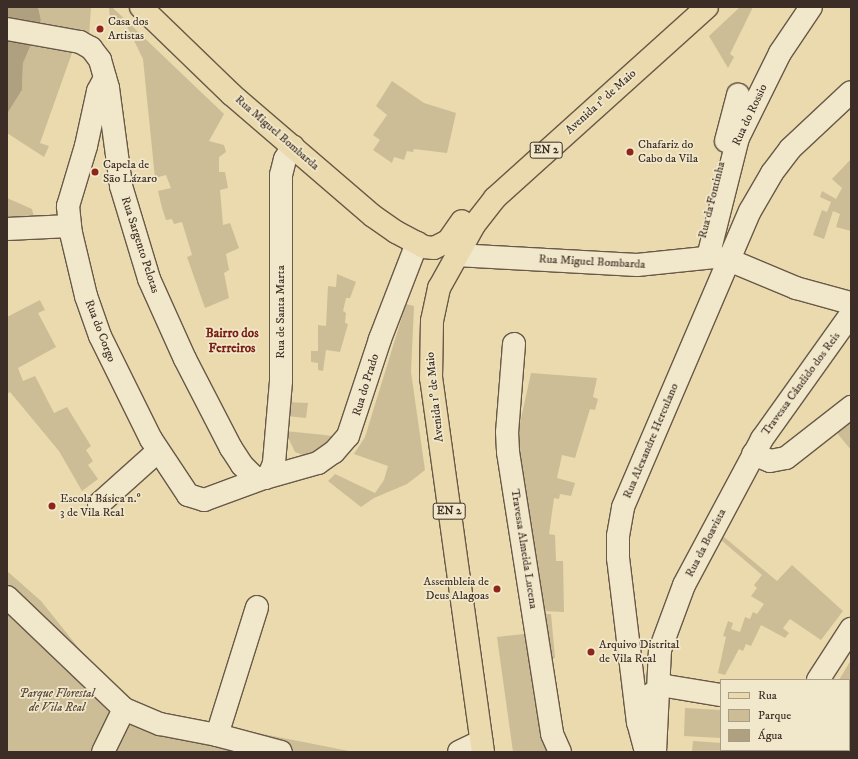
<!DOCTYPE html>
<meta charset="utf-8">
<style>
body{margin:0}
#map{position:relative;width:858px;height:759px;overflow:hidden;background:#eadaae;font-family:"IM FELL DW Pica",serif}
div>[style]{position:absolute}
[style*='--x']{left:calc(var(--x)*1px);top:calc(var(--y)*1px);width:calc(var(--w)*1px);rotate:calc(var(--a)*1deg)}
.green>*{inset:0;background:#ccbd97}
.water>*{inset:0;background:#afa080}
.roads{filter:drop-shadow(1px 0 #685948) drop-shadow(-1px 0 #685948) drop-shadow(0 1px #685948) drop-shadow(0 -1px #685948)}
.minor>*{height:22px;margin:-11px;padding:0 11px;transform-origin:11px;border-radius:11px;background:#f1e7ca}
.major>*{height:22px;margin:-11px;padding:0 11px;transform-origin:11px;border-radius:11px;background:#eadaae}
.dots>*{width:11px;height:11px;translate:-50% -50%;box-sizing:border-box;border:2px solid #f1e7ca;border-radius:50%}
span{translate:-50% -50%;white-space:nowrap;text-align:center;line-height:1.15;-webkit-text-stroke:3.5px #f1e7ca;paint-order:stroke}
.shield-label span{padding:1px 3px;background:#f1e7ca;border:1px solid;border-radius:3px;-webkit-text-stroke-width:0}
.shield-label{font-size:11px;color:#3c2e26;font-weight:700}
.poi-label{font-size:12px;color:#3c2e26}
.left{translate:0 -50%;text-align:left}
.right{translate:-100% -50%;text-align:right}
.street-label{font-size:12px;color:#3c2e26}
.park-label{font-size:12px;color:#594b3d;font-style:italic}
.neighbourhood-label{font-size:13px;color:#7a1f14;font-weight:700}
.frame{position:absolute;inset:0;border:8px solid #3c2e26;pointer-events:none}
.legend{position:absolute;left:720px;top:679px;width:130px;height:72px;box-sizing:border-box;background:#f1e7ca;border:1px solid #a99d88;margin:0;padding:5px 7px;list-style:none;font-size:12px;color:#3c2e26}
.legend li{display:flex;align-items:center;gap:8px;height:20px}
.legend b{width:20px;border:1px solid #a99d88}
</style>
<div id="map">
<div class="green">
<i style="clip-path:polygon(38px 7px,91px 7px,89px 37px,38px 28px,41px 20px)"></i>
<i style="clip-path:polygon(109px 7px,112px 7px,224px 114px,209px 141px,224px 145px,226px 152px,219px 157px,219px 172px,225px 172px,228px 188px,220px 190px,223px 225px,230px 223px,239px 248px,226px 254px,229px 270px,224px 273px,229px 298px,205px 308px,187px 257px,192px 255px,182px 222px,174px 224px,172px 219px,166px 220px,162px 208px,158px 191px,171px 188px,166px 175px,155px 178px,143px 59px,123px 18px,110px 21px)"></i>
<i style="clip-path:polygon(740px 7px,753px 7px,730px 54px,734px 57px,728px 68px,709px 36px)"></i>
<i style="clip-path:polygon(28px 45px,72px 53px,40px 143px,49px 146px,44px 157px,7px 133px,7px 114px,22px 90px,23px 63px)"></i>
<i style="clip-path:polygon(392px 81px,424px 103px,456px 113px,447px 153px,414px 149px,413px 152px,407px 151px,404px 160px,394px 157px,392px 163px,373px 150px,380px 140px,373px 135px,387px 115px,376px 106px)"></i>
<i style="clip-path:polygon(851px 159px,851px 231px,836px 227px,840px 214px,833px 211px,824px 239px,813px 235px,822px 210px,827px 212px,831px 202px,820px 197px,822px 191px,836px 199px,842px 188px,832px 179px)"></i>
<i style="clip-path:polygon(7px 198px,32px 209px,36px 226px,7px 227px)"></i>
<i style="clip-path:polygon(337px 274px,356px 282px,350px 298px,346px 298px,343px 311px,346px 313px,345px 323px,348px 324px,340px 352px,326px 350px,323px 371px,318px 370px,318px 363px,311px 362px,311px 351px,318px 351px,318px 325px,326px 326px,328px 286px,336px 287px)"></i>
<i style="clip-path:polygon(40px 300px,45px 310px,38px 313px,56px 347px,18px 368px,23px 381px,35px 376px,54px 413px,67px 407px,91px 446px,86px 450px,93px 461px,88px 465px,98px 479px,82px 491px,59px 451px,10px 392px,7px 394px,7px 317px)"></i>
<i style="clip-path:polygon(406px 304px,414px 306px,411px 372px,425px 470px,407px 484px,374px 498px,361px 507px,328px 481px,335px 474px,375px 493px,384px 480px,388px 466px,354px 454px,365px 437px)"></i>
<i style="clip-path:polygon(531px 373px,597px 378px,593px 397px,598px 399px,595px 410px,590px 409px,575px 458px,562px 455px,557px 478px,575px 483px,571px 496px,560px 494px,559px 499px,554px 498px,549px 534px,555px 535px,556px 561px,563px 561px,564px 612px,543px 611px,515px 446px)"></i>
<i style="clip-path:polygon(287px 402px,308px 403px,306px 418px,286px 416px)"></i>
<i style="clip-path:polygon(851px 413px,851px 450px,833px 428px)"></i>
<i style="clip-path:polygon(285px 431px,325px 435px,337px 437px,308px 457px,295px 452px)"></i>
<i style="clip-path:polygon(724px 537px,777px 581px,792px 565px,843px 611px,821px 640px,790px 619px,783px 628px,789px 633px,785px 638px,761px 625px,751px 646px,746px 644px,743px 651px,739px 649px,725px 675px,718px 673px,726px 637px,723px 636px,728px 621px,733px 623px,731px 629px,740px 632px,745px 617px,750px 619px,753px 612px,757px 614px,764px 604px,751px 596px,757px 588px,754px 585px,762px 575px,721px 540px)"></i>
<i style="clip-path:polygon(7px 571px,41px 601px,113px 691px,135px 709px,354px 752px,7px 752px)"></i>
<i style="clip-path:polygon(544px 614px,551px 614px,555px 658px,549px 659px)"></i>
<i style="clip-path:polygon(533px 633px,553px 752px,513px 752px,497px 637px)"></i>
<i style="clip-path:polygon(851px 660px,851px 709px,849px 680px,839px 680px)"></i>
<i style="clip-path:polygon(685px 708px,721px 710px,721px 738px,684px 736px)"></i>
<i style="clip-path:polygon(693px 741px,721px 743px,721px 750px,837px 752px,692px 752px)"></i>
</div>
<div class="water">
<i style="clip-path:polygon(8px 7px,38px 7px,41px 20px,23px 63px,22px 90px,7px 114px)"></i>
</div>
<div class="roads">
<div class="minor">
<i style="--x:7;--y:29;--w:74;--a:10.1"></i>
<i style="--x:80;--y:42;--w:13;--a:29"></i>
<i style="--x:91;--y:48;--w:15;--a:53"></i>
<i style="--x:100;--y:60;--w:29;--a:74"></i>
<i style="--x:108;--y:88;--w:99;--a:82.4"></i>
<i style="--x:121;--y:186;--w:97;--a:73.2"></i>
<i style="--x:149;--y:279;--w:88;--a:65.8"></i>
<i style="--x:185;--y:359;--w:100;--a:62.7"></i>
<i style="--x:231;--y:448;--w:20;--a:57"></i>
<i style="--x:242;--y:465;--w:18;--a:45"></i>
<i style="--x:255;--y:478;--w:10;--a:0"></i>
<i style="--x:265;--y:478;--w:55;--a:-15.8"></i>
<i style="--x:318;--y:463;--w:19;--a:-35"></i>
<i style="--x:334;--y:452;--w:21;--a:-49"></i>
<i style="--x:348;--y:436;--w:102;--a:-71.7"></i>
<i style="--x:380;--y:339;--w:103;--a:-68.9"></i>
<i style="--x:105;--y:78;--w:15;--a:118"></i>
<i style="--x:98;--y:91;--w:56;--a:102.3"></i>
<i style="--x:86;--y:146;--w:63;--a:106.7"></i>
<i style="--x:68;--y:206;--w:27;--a:84"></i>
<i style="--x:71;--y:233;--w:65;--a:76.6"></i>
<i style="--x:86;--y:296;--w:42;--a:70.7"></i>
<i style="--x:100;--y:336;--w:115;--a:63.7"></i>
<i style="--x:151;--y:439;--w:67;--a:56.5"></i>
<i style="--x:188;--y:495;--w:17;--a:17"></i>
<i style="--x:204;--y:500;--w:61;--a:-20.2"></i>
<i style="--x:726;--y:141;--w:48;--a:-75.4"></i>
<i style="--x:7;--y:229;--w:63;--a:-2.7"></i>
<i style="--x:456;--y:255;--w:181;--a:3.2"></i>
<i style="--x:637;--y:265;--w:78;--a:-5.9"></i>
<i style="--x:715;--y:257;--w:14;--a:12"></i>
<i style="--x:729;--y:260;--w:73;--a:22.7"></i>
<i style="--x:796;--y:288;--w:57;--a:15.3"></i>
<i style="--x:708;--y:257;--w:123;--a:-75.9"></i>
<i style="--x:738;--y:138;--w:95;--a:-63.7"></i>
<i style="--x:780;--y:53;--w:55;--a:-56"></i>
<i style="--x:514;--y:344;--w:88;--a:94.5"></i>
<i style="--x:507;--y:432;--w:20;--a:87"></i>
<i style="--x:508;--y:452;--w:285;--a:81.1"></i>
<i style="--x:552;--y:734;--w:20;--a:66"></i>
<i style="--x:753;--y:454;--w:18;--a:22"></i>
<i style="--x:770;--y:461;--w:16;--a:-11"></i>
<i style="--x:786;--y:458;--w:83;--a:-38.1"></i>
<i style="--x:265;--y:478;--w:7;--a:-45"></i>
<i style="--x:270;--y:473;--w:11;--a:-68"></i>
<i style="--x:274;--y:463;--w:82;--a:-85.1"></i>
<i style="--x:281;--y:381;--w:206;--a:-90"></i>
<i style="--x:281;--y:175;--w:16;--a:-76"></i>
<i style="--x:285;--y:159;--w:15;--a:-58"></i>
<i style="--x:99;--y:504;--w:79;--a:-41.9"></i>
<i style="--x:7;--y:597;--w:162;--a:43.7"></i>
<i style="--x:124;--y:709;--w:39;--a:23"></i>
<i style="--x:160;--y:724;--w:58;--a:10.9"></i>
<i style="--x:217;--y:735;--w:66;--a:14.9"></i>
<i style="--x:818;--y:680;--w:61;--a:-57.1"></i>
<i style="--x:646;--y:697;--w:23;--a:-29"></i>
<i style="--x:666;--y:686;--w:56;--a:9.3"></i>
<i style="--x:849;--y:728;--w:2;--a:0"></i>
<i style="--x:217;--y:735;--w:134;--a:-72.6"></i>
<i style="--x:103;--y:752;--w:48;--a:-64"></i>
<i style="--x:459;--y:752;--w:25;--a:-26"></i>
<i style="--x:646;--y:752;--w:30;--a:-105"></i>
<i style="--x:638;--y:723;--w:166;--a:-96.9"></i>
<i style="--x:618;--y:558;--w:22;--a:-90"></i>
<i style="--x:618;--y:536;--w:29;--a:-80"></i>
<i style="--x:623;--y:507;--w:322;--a:-66.8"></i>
<i style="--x:750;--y:211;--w:44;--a:-59.9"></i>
<i style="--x:772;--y:173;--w:30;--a:-53"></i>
<i style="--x:790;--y:149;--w:83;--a:-43.1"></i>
<i style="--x:655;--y:752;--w:102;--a:-87.2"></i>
<i style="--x:660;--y:650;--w:69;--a:-69.7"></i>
<i style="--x:684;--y:585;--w:166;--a:-61.9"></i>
<i style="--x:762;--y:439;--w:153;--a:-54.5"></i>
</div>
<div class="major">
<i style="--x:141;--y:7;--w:125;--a:44"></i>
<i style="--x:231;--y:94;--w:187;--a:40.7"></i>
<i style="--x:373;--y:216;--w:28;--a:35"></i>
<i style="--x:396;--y:232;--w:32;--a:28"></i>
<i style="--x:424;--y:247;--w:10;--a:6"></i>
<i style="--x:434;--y:248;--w:16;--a:-27"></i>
<i style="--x:448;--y:241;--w:24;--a:-55"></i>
<i style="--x:483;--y:752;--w:378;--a:-97.9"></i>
<i style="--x:431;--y:378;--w:57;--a:-89"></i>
<i style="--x:432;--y:321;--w:34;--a:-78"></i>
<i style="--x:439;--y:288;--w:72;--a:-60.9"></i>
<i style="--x:474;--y:225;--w:34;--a:-52"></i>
<i style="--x:495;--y:198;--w:285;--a:-42"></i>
</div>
</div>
<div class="dots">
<i style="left:100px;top:29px;background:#8f2418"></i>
<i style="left:630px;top:152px;background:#8f2418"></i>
<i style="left:95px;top:172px;background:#8f2418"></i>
<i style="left:52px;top:506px;background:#8f2418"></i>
<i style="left:497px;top:589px;background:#8f2418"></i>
<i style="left:591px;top:652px;background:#8f2418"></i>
</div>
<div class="shield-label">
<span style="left:546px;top:150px">EN 2</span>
<span style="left:449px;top:511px">EN 2</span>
</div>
<div class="poi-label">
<span class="left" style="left:108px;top:29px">Casa dos<br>Artistas</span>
<span class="left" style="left:638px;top:152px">Chafariz do<br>Cabo da Vila</span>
<span class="left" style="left:103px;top:172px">Capela de<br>São Lázaro</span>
<span class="left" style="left:60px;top:506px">Escola Básica n.º<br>3 de Vila Real</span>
<span class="right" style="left:489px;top:589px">Assembleia de<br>Deus Alagoas</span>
<span class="left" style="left:599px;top:652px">Arquivo Distrital<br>de Vila Real</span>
</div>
<div class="street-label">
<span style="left:601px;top:102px;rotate:-42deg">Avenida 1º de Maio</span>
<span style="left:750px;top:115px;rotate:-65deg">Rua do Rossio</span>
<span style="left:277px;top:133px;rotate:41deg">Rua Miguel Bombarda</span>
<span style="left:712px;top:200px;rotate:-76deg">Rua da Fontinha</span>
<span style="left:140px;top:245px;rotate:72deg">Rua Sargento Pelotas</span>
<span style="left:592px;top:262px;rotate:3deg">Rua Miguel Bombarda</span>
<span style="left:281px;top:312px;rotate:-90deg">Rua de Santa Marta</span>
<span style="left:100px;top:331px;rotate:69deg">Rua do Corgo</span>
<span style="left:801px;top:384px;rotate:-54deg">Travessa Cândido dos Reis</span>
<span style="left:366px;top:385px;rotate:-73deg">Rua do Prado</span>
<span style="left:435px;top:397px;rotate:-96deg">Avenida 1º de Maio</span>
<span style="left:651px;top:441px;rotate:-67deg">Rua Alexandre Herculano</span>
<span style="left:706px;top:543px;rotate:-63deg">Rua da Boavista</span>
<span style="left:524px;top:549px;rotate:81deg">Travessa Almeida Lucena</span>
</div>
<div class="park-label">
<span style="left:57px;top:701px">Parque Florestal<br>de Vila Real</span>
</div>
<div class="neighbourhood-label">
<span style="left:232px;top:341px">Bairro dos<br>Ferreiros</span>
</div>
<div class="frame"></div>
<ul class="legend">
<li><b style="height:5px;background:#eadaae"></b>Rua</li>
<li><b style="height:11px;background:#ccbd97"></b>Parque</li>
<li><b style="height:11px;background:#afa080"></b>Água</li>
</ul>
</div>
